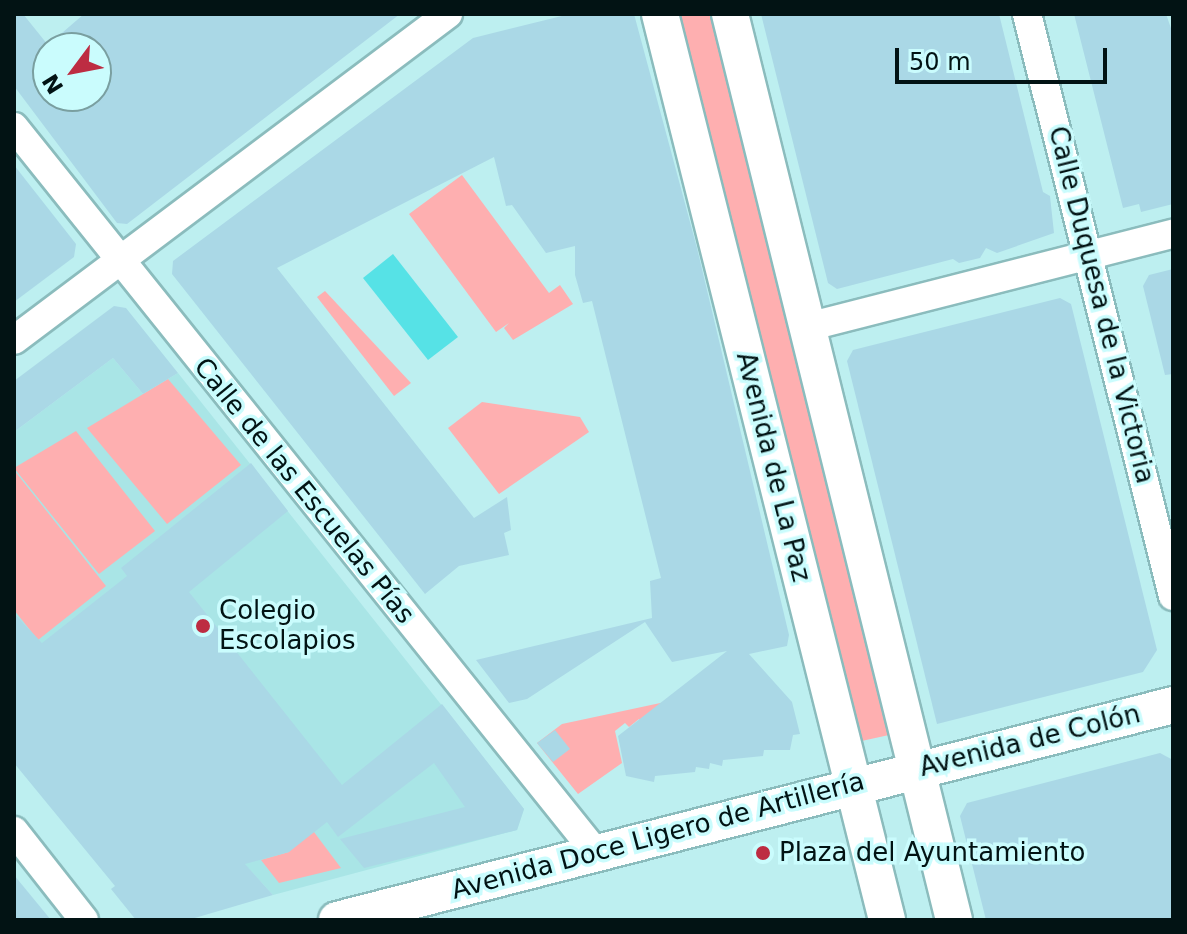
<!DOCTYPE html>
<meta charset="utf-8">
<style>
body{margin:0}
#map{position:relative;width:1187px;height:934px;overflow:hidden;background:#bdeff0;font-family:"DejaVu Sans",sans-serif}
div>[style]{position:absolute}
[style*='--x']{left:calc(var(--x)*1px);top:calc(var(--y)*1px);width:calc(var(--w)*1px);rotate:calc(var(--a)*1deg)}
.built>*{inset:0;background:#a9e5e6}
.green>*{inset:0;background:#feafb0}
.water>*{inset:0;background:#56e2e6}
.building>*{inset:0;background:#aad8e6}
.roads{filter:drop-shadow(2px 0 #8bbcbd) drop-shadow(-2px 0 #8bbcbd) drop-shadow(0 2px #8bbcbd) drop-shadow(0 -2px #8bbcbd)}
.minor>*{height:28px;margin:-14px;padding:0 14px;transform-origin:14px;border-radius:14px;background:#fff}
.major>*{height:36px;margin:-18px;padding:0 18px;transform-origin:18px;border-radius:18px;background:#fff}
.dots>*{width:22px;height:22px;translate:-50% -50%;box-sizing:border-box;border:4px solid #cafcfd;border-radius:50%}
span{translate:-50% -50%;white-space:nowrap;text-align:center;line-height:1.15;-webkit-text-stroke:7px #cafcfd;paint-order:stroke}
.street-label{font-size:26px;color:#021314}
.poi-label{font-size:26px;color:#021314}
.left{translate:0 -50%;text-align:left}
.frame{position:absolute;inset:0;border:16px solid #021314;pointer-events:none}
.north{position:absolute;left:32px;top:32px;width:80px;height:80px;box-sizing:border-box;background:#cafcfd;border:2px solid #7a9fa0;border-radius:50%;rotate:238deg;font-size:22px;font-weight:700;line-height:32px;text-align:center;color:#021314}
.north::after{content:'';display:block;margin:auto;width:28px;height:36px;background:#bd2c42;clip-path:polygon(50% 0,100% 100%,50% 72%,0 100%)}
.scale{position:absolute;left:895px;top:48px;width:212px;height:36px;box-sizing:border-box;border:4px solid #021314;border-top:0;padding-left:10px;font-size:24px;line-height:28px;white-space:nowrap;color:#021314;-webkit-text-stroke:6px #cafcfd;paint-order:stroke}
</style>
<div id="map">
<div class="built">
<i style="clip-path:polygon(113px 358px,143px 394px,178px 373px,524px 809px,517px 830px,273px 895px,14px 613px,14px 432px)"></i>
</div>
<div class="green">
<i style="clip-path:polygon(671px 14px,713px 14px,889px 735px,857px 742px)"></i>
<i style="clip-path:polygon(462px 175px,549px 293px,560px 285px,573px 304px,513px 340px,504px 328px,509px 323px,496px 332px,409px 214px)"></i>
<i style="clip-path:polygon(325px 291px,411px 383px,394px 396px,317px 297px)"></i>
<i style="clip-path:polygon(168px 379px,241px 465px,167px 524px,87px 428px)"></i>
<i style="clip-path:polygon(482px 402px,580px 417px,589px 432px,499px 494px,448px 428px)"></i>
<i style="clip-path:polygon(76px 431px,155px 531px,99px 574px,14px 468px)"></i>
<i style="clip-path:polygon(14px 470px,106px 586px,38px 640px,14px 610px)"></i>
<i style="clip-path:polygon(665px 702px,643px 724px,639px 719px,629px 727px,625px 723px,615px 731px,622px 763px,578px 794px,537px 743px,562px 724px)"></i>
<i style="clip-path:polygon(302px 816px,341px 868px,279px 883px,261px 860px,289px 852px)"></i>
</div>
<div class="water">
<i style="clip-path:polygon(393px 254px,458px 337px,428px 360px,363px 278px)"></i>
</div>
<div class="building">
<i style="clip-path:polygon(evenodd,14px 14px,23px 14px,48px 45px,84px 14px,400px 14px,127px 224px,117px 223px,14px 86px,14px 14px,48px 48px,96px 48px,96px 96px,48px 96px,48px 48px)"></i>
<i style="clip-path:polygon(570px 14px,634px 14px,697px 248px,789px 635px,787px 646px,749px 654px,792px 702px,800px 734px,793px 735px,790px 750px,764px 750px,763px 756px,723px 760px,722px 766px,710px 763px,709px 769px,696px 767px,695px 772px,655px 776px,654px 782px,626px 776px,618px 736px,727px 651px,672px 662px,645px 622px,527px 699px,509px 703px,476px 660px,652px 618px,650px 581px,661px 578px,592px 301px,583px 303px,575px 275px,575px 246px,546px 253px,512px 205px,506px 206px,494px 157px,277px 268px,474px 518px,507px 497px,511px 530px,504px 533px,509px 555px,459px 566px,425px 594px,172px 274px,173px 261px,473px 38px)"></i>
<i style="clip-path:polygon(761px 14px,999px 14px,1043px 192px,1050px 196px,1054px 233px,997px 253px,986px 248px,980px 258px,959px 263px,953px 259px,837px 289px,828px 283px)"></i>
<i style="clip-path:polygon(1074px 14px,1166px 14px,1173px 34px,1173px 204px,1141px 212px,1139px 204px,1123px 208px)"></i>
<i style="clip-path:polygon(14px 165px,76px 244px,74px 257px,14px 302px)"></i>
<i style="clip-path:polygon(1173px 269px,1173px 374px,1165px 375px,1143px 286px,1149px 275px)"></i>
<i style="clip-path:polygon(1060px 298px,1071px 304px,1157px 650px,1143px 672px,937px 724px,847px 361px,853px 350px)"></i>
<i style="clip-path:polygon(114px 306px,126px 308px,178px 373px,143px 394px,113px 358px,14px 432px,14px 381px)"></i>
<i style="clip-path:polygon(251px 463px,288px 511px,189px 592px,342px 785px,442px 704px,524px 809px,517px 830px,364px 868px,340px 839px,465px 807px,434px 763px,338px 837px,327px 822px,289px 852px,245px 864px,273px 895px,188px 920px,136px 920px,111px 889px,115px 886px,14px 763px,14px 613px,42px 643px,127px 576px,121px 568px)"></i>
<i style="clip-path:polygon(555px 730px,570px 749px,553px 762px,537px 743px)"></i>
<i style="clip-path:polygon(1160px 753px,1173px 760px,1173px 920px,986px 920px,960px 816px,967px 803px)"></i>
<i style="clip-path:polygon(14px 875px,51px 920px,14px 920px)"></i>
</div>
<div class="roads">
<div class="minor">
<i style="--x:1027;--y:14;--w:600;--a:75.92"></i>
<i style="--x:14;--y:127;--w:930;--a:51.28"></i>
<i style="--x:807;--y:327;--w:378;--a:-14.3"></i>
<i style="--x:14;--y:340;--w:543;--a:-36.91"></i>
<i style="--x:14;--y:831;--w:113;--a:51.8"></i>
</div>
<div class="major">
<i style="--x:660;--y:14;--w:934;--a:75.93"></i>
<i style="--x:730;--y:14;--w:933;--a:76.11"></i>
<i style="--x:337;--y:920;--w:863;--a:-14.42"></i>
</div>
</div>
<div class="dots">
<i style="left:203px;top:626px;background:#bd2c42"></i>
<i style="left:763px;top:853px;background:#bd2c42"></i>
</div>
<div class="street-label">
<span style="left:1101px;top:305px;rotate:76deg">Calle Duquesa de la Victoria</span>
<span style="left:773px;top:467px;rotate:76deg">Avenida de La Paz</span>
<span style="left:304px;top:491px;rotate:51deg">Calle de las Escuelas Pías</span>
<span style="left:1030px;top:741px;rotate:-14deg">Avenida de Colón</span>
<span style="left:658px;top:836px;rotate:-15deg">Avenida Doce Ligero de Artillería</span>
</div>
<div class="poi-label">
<span class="left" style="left:219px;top:626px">Colegio<br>Escolapios</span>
<span class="left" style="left:779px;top:853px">Plaza del Ayuntamiento</span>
</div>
<div class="frame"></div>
<div class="north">N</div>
<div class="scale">50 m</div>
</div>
